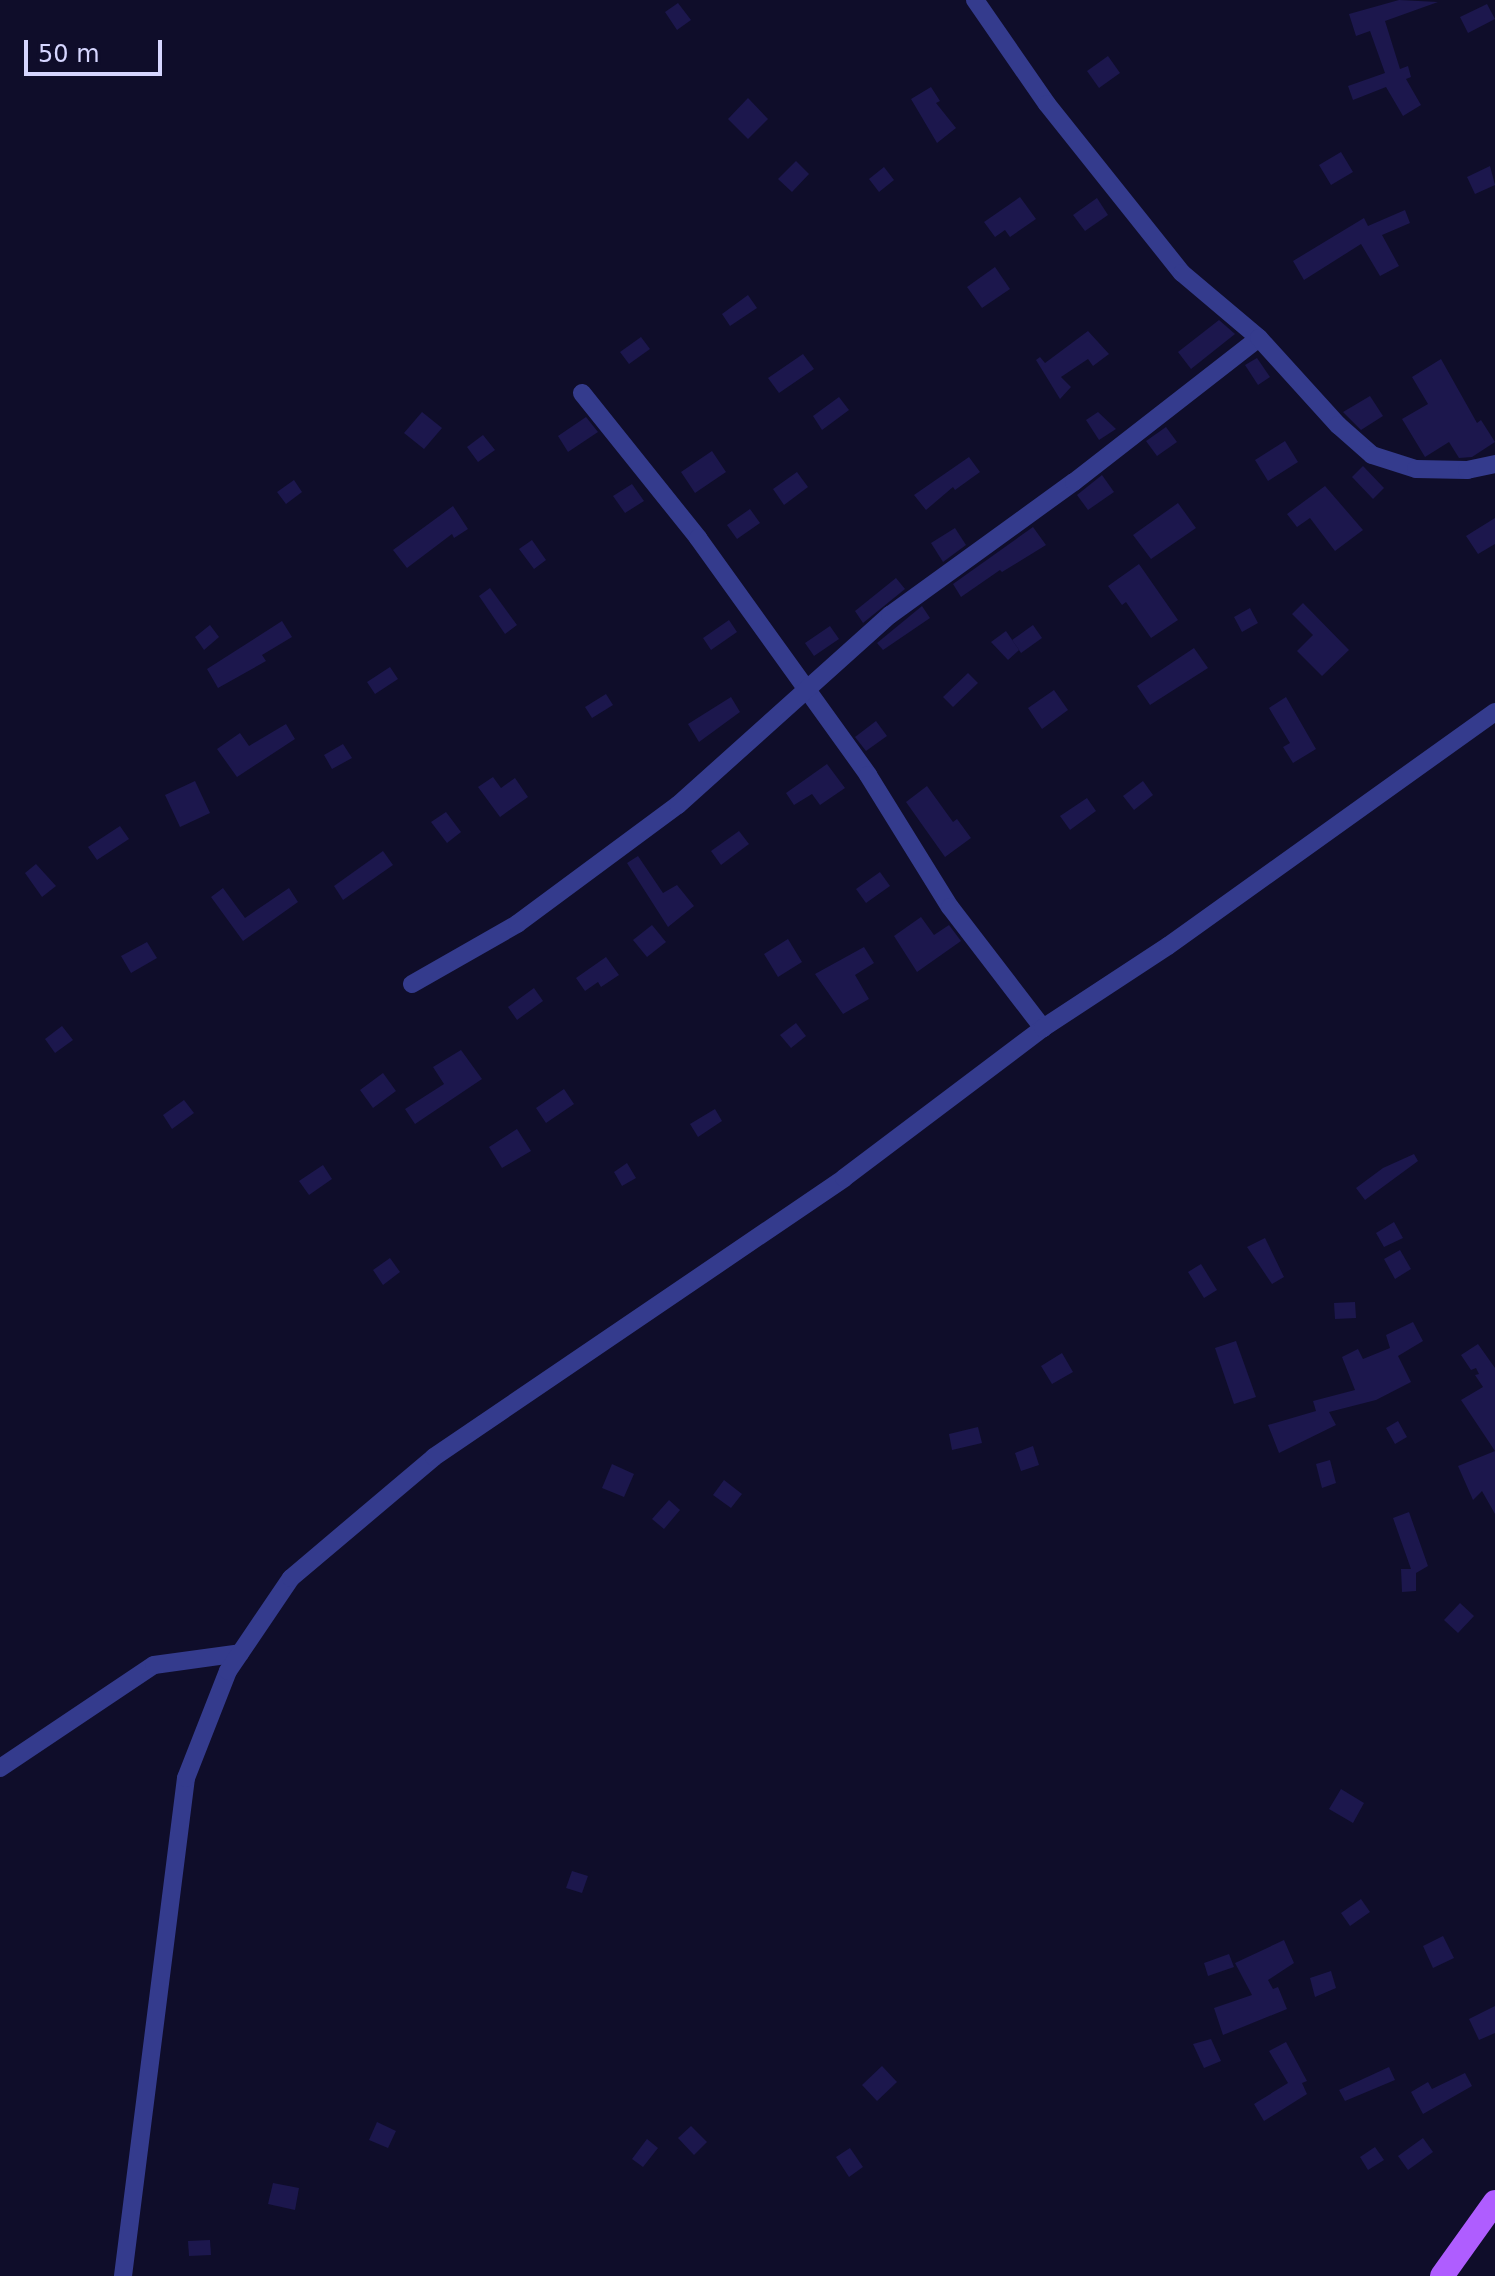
<!DOCTYPE html>
<style>
body{margin:0}
#map{position:relative;width:1495px;height:2276px;overflow:hidden;background:#0f0d2a;font-family:"DejaVu Sans",sans-serif}
div>[style]{position:absolute}
[style*='--x']{left:calc(var(--x)*1px);top:calc(var(--y)*1px);width:calc(var(--w)*1px);rotate:calc(var(--a)*1deg)}
.building>*{inset:0;background:#1c174d}
.street>*{height:18px;margin:-9px;padding:0 9px;transform-origin:9px;border-radius:9px;background:#343b8d}
.primary>*{height:24px;margin:-12px;padding:0 12px;transform-origin:12px;border-radius:12px;background:#af5dff}
span{translate:-50% -50%;white-space:nowrap;text-align:center;line-height:1.15;-webkit-text-stroke:6px #0f0d2a;paint-order:stroke}
.scale{position:absolute;left:24px;top:40px;width:138px;height:36px;box-sizing:border-box;border:4px solid #d6d6ff;border-top:0;padding-left:10px;font-size:24px;line-height:28px;white-space:nowrap;color:#d6d6ff;-webkit-text-stroke:6px #0f0d2a;paint-order:stroke}
</style>
<div id="map">
<div class="building">
<i style="clip-path:polygon(1399px 0,1438px 2px,1385px 21px,1400px 69px,1408px 66px,1411px 77px,1406px 79px,1421px 105px,1403px 116px,1386px 87px,1353px 100px,1348px 86px,1385px 73px,1370px 31px,1356px 36px,1349px 14px)"></i>
<i style="clip-path:polygon(678px 3px,691px 20px,677px 30px,665px 12px)"></i>
<i style="clip-path:polygon(1487px 4px,1495px 19px,1468px 33px,1460px 17px)"></i>
<i style="clip-path:polygon(1108px 56px,1120px 73px,1099px 88px,1087px 71px)"></i>
<i style="clip-path:polygon(931px 87px,940px 101px,936px 103px,956px 128px,937px 143px,911px 99px)"></i>
<i style="clip-path:polygon(748px 98px,768px 119px,748px 139px,728px 119px)"></i>
<i style="clip-path:polygon(1341px 152px,1353px 172px,1331px 185px,1319px 165px)"></i>
<i style="clip-path:polygon(796px 161px,809px 174px,792px 192px,778px 179px)"></i>
<i style="clip-path:polygon(1490px 166px,1495px 185px,1475px 194px,1467px 177px)"></i>
<i style="clip-path:polygon(884px 167px,894px 180px,879px 192px,869px 179px)"></i>
<i style="clip-path:polygon(1020px 197px,1036px 219px,1010px 237px,1005px 230px,995px 237px,984px 222px)"></i>
<i style="clip-path:polygon(1097px 198px,1108px 215px,1085px 231px,1073px 215px)"></i>
<i style="clip-path:polygon(1405px 210px,1410px 223px,1382px 235px,1399px 266px,1380px 276px,1361px 244px,1304px 280px,1293px 261px,1364px 218px,1368px 226px)"></i>
<i style="clip-path:polygon(995px 267px,1010px 289px,982px 308px,967px 287px)"></i>
<i style="clip-path:polygon(748px 295px,757px 308px,730px 326px,722px 314px)"></i>
<i style="clip-path:polygon(1219px 320px,1235px 334px,1191px 369px,1178px 352px)"></i>
<i style="clip-path:polygon(1088px 331px,1109px 354px,1093px 366px,1088px 359px,1061px 377px,1071px 387px,1060px 399px,1036px 360px,1040px 357px,1045px 363px)"></i>
<i style="clip-path:polygon(641px 337px,650px 349px,629px 364px,620px 352px)"></i>
<i style="clip-path:polygon(803px 354px,814px 369px,779px 393px,768px 378px)"></i>
<i style="clip-path:polygon(1257px 358px,1270px 377px,1258px 385px,1245px 365px)"></i>
<i style="clip-path:polygon(1441px 359px,1477px 423px,1481px 420px,1495px 442px,1472px 457px,1459px 458px,1449px 442px,1425px 457px,1402px 419px,1428px 404px,1412px 377px)"></i>
<i style="clip-path:polygon(1370px 396px,1383px 416px,1361px 430px,1343px 412px)"></i>
<i style="clip-path:polygon(839px 397px,849px 410px,822px 430px,813px 416px)"></i>
<i style="clip-path:polygon(422px 412px,442px 428px,424px 449px,404px 433px)"></i>
<i style="clip-path:polygon(1098px 412px,1116px 429px,1099px 440px,1086px 420px)"></i>
<i style="clip-path:polygon(586px 417px,598px 432px,568px 452px,558px 436px)"></i>
<i style="clip-path:polygon(1166px 427px,1177px 442px,1157px 456px,1146px 441px)"></i>
<i style="clip-path:polygon(483px 435px,495px 450px,478px 462px,467px 447px)"></i>
<i style="clip-path:polygon(1285px 441px,1298px 462px,1268px 481px,1255px 460px)"></i>
<i style="clip-path:polygon(712px 451px,726px 472px,695px 493px,681px 472px)"></i>
<i style="clip-path:polygon(969px 457px,980px 472px,955px 490px,953px 487px,926px 510px,914px 495px)"></i>
<i style="clip-path:polygon(1363px 466px,1384px 488px,1373px 499px,1352px 477px)"></i>
<i style="clip-path:polygon(797px 472px,808px 487px,784px 505px,773px 489px)"></i>
<i style="clip-path:polygon(1102px 475px,1114px 492px,1088px 510px,1077px 495px)"></i>
<i style="clip-path:polygon(294px 480px,302px 492px,286px 504px,277px 492px)"></i>
<i style="clip-path:polygon(632px 484px,644px 501px,625px 513px,613px 496px)"></i>
<i style="clip-path:polygon(1325px 486px,1363px 530px,1335px 551px,1310px 518px,1297px 527px,1287px 514px)"></i>
<i style="clip-path:polygon(1178px 503px,1196px 528px,1151px 559px,1133px 535px)"></i>
<i style="clip-path:polygon(453px 506px,468px 529px,454px 538px,452px 534px,407px 568px,393px 550px)"></i>
<i style="clip-path:polygon(750px 509px,760px 523px,737px 539px,727px 525px)"></i>
<i style="clip-path:polygon(1495px 518px,1495px 544px,1478px 554px,1466px 536px)"></i>
<i style="clip-path:polygon(1033px 527px,1046px 545px,1002px 572px,1000px 570px,961px 597px,953px 584px)"></i>
<i style="clip-path:polygon(955px 528px,966px 545px,943px 562px,931px 543px)"></i>
<i style="clip-path:polygon(532px 540px,546px 560px,534px 569px,519px 549px)"></i>
<i style="clip-path:polygon(1139px 564px,1178px 620px,1151px 638px,1126px 602px,1122px 605px,1108px 586px)"></i>
<i style="clip-path:polygon(896px 578px,905px 589px,863px 623px,855px 611px)"></i>
<i style="clip-path:polygon(490px 588px,517px 625px,505px 634px,479px 596px)"></i>
<i style="clip-path:polygon(1303px 603px,1349px 650px,1322px 676px,1297px 651px,1313px 635px,1292px 614px)"></i>
<i style="clip-path:polygon(922px 606px,930px 618px,883px 650px,877px 643px)"></i>
<i style="clip-path:polygon(1250px 608px,1258px 623px,1242px 632px,1234px 617px)"></i>
<i style="clip-path:polygon(729px 620px,737px 632px,711px 650px,703px 638px)"></i>
<i style="clip-path:polygon(282px 621px,292px 637px,262px 655px,266px 661px,218px 688px,207px 669px)"></i>
<i style="clip-path:polygon(210px 625px,219px 637px,204px 650px,195px 637px)"></i>
<i style="clip-path:polygon(1033px 625px,1042px 638px,1021px 653px,1012px 640px)"></i>
<i style="clip-path:polygon(830px 626px,839px 639px,814px 656px,805px 643px)"></i>
<i style="clip-path:polygon(1006px 631px,1019px 650px,1008px 660px,991px 642px)"></i>
<i style="clip-path:polygon(1194px 648px,1208px 668px,1150px 705px,1137px 686px)"></i>
<i style="clip-path:polygon(390px 667px,398px 679px,375px 694px,367px 682px)"></i>
<i style="clip-path:polygon(968px 673px,978px 683px,953px 707px,943px 697px)"></i>
<i style="clip-path:polygon(1054px 690px,1068px 710px,1042px 729px,1028px 708px)"></i>
<i style="clip-path:polygon(606px 694px,613px 705px,592px 718px,585px 707px)"></i>
<i style="clip-path:polygon(731px 697px,740px 712px,699px 742px,688px 724px)"></i>
<i style="clip-path:polygon(1286px 697px,1316px 749px,1293px 763px,1283px 747px,1290px 743px,1269px 708px)"></i>
<i style="clip-path:polygon(876px 721px,887px 736px,866px 751px,855px 737px)"></i>
<i style="clip-path:polygon(286px 724px,295px 739px,237px 777px,217px 749px,240px 733px,249px 746px)"></i>
<i style="clip-path:polygon(343px 744px,352px 758px,332px 769px,324px 755px)"></i>
<i style="clip-path:polygon(827px 764px,845px 788px,820px 805px,812px 794px,794px 805px,786px 793px)"></i>
<i style="clip-path:polygon(493px 777px,501px 788px,515px 778px,528px 797px,500px 817px,478px 787px)"></i>
<i style="clip-path:polygon(195px 781px,210px 813px,180px 827px,165px 795px)"></i>
<i style="clip-path:polygon(1143px 781px,1153px 795px,1134px 810px,1123px 796px)"></i>
<i style="clip-path:polygon(927px 786px,953px 822px,957px 819px,971px 838px,945px 857px,906px 802px)"></i>
<i style="clip-path:polygon(1087px 798px,1096px 811px,1070px 830px,1060px 816px)"></i>
<i style="clip-path:polygon(446px 812px,461px 832px,447px 843px,431px 822px)"></i>
<i style="clip-path:polygon(120px 826px,129px 839px,97px 860px,88px 847px)"></i>
<i style="clip-path:polygon(739px 831px,749px 844px,721px 865px,711px 851px)"></i>
<i style="clip-path:polygon(383px 851px,393px 865px,343px 900px,334px 886px)"></i>
<i style="clip-path:polygon(638px 856px,663px 893px,677px 885px,694px 906px,668px 927px,627px 863px)"></i>
<i style="clip-path:polygon(36px 864px,56px 886px,42px 897px,25px 873px)"></i>
<i style="clip-path:polygon(880px 872px,890px 886px,866px 903px,856px 889px)"></i>
<i style="clip-path:polygon(223px 888px,245px 918px,289px 888px,298px 902px,243px 941px,211px 897px)"></i>
<i style="clip-path:polygon(921px 917px,934px 935px,949px 925px,961px 941px,917px 972px,894px 936px)"></i>
<i style="clip-path:polygon(652px 925px,666px 942px,647px 957px,633px 940px)"></i>
<i style="clip-path:polygon(788px 939px,802px 962px,778px 977px,764px 954px)"></i>
<i style="clip-path:polygon(147px 942px,157px 958px,131px 973px,121px 956px)"></i>
<i style="clip-path:polygon(864px 947px,874px 963px,855px 975px,869px 999px,843px 1014px,815px 974px)"></i>
<i style="clip-path:polygon(606px 957px,619px 975px,601px 987px,598px 982px,585px 991px,576px 978px)"></i>
<i style="clip-path:polygon(534px 988px,543px 1001px,517px 1020px,508px 1007px)"></i>
<i style="clip-path:polygon(796px 1023px,806px 1036px,791px 1048px,780px 1035px)"></i>
<i style="clip-path:polygon(62px 1026px,73px 1040px,55px 1053px,45px 1039px)"></i>
<i style="clip-path:polygon(461px 1050px,482px 1079px,415px 1124px,405px 1109px,444px 1084px,433px 1067px)"></i>
<i style="clip-path:polygon(383px 1073px,396px 1091px,373px 1108px,360px 1090px)"></i>
<i style="clip-path:polygon(564px 1089px,574px 1104px,546px 1123px,536px 1108px)"></i>
<i style="clip-path:polygon(184px 1100px,194px 1113px,172px 1129px,163px 1115px)"></i>
<i style="clip-path:polygon(715px 1109px,722px 1121px,698px 1137px,690px 1124px)"></i>
<i style="clip-path:polygon(517px 1129px,531px 1151px,502px 1168px,489px 1147px)"></i>
<i style="clip-path:polygon(1414px 1154px,1418px 1161px,1365px 1200px,1356px 1188px,1383px 1168px)"></i>
<i style="clip-path:polygon(627px 1163px,636px 1178px,622px 1186px,614px 1172px)"></i>
<i style="clip-path:polygon(323px 1165px,332px 1179px,309px 1195px,299px 1181px)"></i>
<i style="clip-path:polygon(1394px 1222px,1403px 1238px,1384px 1247px,1376px 1233px)"></i>
<i style="clip-path:polygon(1265px 1238px,1284px 1277px,1272px 1284px,1247px 1247px)"></i>
<i style="clip-path:polygon(1400px 1250px,1411px 1269px,1395px 1279px,1384px 1259px)"></i>
<i style="clip-path:polygon(390px 1258px,400px 1272px,383px 1285px,373px 1270px)"></i>
<i style="clip-path:polygon(1201px 1264px,1217px 1290px,1204px 1298px,1188px 1272px)"></i>
<i style="clip-path:polygon(1355px 1302px,1356px 1318px,1335px 1319px,1334px 1303px)"></i>
<i style="clip-path:polygon(1413px 1322px,1423px 1341px,1398px 1356px,1411px 1382px,1376px 1400px,1329px 1412px,1336px 1425px,1279px 1453px,1268px 1425px,1316px 1411px,1313px 1401px,1355px 1390px,1342px 1357px,1358px 1349px,1363px 1359px,1390px 1348px,1386px 1335px)"></i>
<i style="clip-path:polygon(1236px 1341px,1256px 1397px,1234px 1404px,1215px 1348px)"></i>
<i style="clip-path:polygon(1478px 1344px,1495px 1368px,1495px 1514px,1482px 1491px,1473px 1500px,1458px 1466px,1495px 1451px,1461px 1400px,1483px 1387px,1475px 1375px,1479px 1374px,1476px 1368px,1471px 1370px,1461px 1355px)"></i>
<i style="clip-path:polygon(1062px 1353px,1073px 1372px,1052px 1384px,1041px 1366px)"></i>
<i style="clip-path:polygon(1398px 1421px,1407px 1437px,1395px 1444px,1386px 1428px)"></i>
<i style="clip-path:polygon(978px 1427px,982px 1443px,952px 1450px,949px 1434px)"></i>
<i style="clip-path:polygon(1033px 1446px,1039px 1465px,1021px 1471px,1015px 1453px)"></i>
<i style="clip-path:polygon(1330px 1460px,1336px 1483px,1322px 1488px,1316px 1464px)"></i>
<i style="clip-path:polygon(612px 1464px,634px 1474px,624px 1497px,602px 1488px)"></i>
<i style="clip-path:polygon(724px 1480px,742px 1494px,731px 1508px,713px 1495px)"></i>
<i style="clip-path:polygon(669px 1500px,680px 1510px,664px 1529px,652px 1519px)"></i>
<i style="clip-path:polygon(1409px 1512px,1428px 1566px,1416px 1573px,1416px 1591px,1402px 1592px,1401px 1569px,1411px 1569px,1393px 1518px)"></i>
<i style="clip-path:polygon(1460px 1603px,1474px 1616px,1458px 1633px,1444px 1620px)"></i>
<i style="clip-path:polygon(1341px 1789px,1364px 1803px,1353px 1823px,1329px 1809px)"></i>
<i style="clip-path:polygon(572px 1871px,588px 1876px,582px 1893px,566px 1888px)"></i>
<i style="clip-path:polygon(1361px 1899px,1370px 1912px,1350px 1926px,1341px 1913px)"></i>
<i style="clip-path:polygon(1443px 1936px,1454px 1958px,1433px 1968px,1423px 1946px)"></i>
<i style="clip-path:polygon(1284px 1940px,1294px 1963px,1268px 1980px,1273px 1989px,1278px 1987px,1287px 2009px,1223px 2035px,1214px 2008px,1252px 1995px,1235px 1963px)"></i>
<i style="clip-path:polygon(1229px 1954px,1234px 1967px,1208px 1976px,1204px 1963px)"></i>
<i style="clip-path:polygon(1331px 1971px,1336px 1988px,1315px 1997px,1310px 1978px)"></i>
<i style="clip-path:polygon(1495px 2006px,1495px 2033px,1479px 2040px,1469px 2019px)"></i>
<i style="clip-path:polygon(1211px 2039px,1221px 2061px,1204px 2068px,1193px 2044px)"></i>
<i style="clip-path:polygon(1286px 2042px,1307px 2081px,1302px 2083px,1307px 2094px,1264px 2121px,1254px 2104px,1288px 2083px,1269px 2051px)"></i>
<i style="clip-path:polygon(882px 2066px,897px 2082px,877px 2101px,862px 2085px)"></i>
<i style="clip-path:polygon(1389px 2067px,1395px 2080px,1345px 2101px,1339px 2090px)"></i>
<i style="clip-path:polygon(1465px 2073px,1472px 2086px,1423px 2114px,1411px 2092px,1428px 2082px,1432px 2089px)"></i>
<i style="clip-path:polygon(377px 2122px,396px 2131px,388px 2148px,369px 2140px)"></i>
<i style="clip-path:polygon(691px 2126px,707px 2142px,694px 2155px,678px 2138px)"></i>
<i style="clip-path:polygon(1423px 2138px,1433px 2152px,1408px 2170px,1398px 2156px)"></i>
<i style="clip-path:polygon(647px 2139px,658px 2148px,643px 2167px,632px 2159px)"></i>
<i style="clip-path:polygon(1375px 2147px,1384px 2160px,1368px 2170px,1360px 2157px)"></i>
<i style="clip-path:polygon(850px 2148px,863px 2167px,849px 2177px,836px 2157px)"></i>
<i style="clip-path:polygon(273px 2183px,299px 2188px,295px 2210px,268px 2204px)"></i>
<i style="clip-path:polygon(210px 2240px,211px 2255px,189px 2256px,188px 2241px)"></i>
</div>
<div class="street">
<i style="--x:975;--y:0;--w:126;--a:55.3"></i>
<i style="--x:1047;--y:104;--w:216;--a:51.4"></i>
<i style="--x:1182;--y:273;--w:101;--a:40.2"></i>
<i style="--x:582;--y:393;--w:186;--a:51.3"></i>
<i style="--x:698;--y:538;--w:292;--a:54.3"></i>
<i style="--x:868;--y:775;--w:155;--a:58.2"></i>
<i style="--x:950;--y:907;--w:153;--a:52.5"></i>
<i style="--x:412;--y:984;--w:121;--a:-29.7"></i>
<i style="--x:517;--y:924;--w:200;--a:-36.5"></i>
<i style="--x:678;--y:805;--w:285;--a:-41.9"></i>
<i style="--x:890;--y:615;--w:227;--a:-35.9"></i>
<i style="--x:1074;--y:482;--w:234;--a:-37.9"></i>
<i style="--x:1259;--y:338;--w:118;--a:47.8"></i>
<i style="--x:1338;--y:425;--w:45;--a:41.4"></i>
<i style="--x:1372;--y:455;--w:46;--a:17.7"></i>
<i style="--x:1416;--y:469;--w:51;--a:1.1"></i>
<i style="--x:1467;--y:470;--w:29;--a:-12"></i>
<i style="--x:0;--y:1768;--w:185;--a:-33.8"></i>
<i style="--x:154;--y:1665;--w:87;--a:-7.9"></i>
<i style="--x:123;--y:2276;--w:502;--a:-82.79"></i>
<i style="--x:186;--y:1778;--w:115;--a:-68.6"></i>
<i style="--x:228;--y:1671;--w:112;--a:-55.9"></i>
<i style="--x:291;--y:1578;--w:187;--a:-40.2"></i>
<i style="--x:434;--y:1457;--w:496;--a:-34.2"></i>
<i style="--x:844;--y:1178;--w:249;--a:-37"></i>
<i style="--x:1043;--y:1028;--w:149;--a:-33.3"></i>
<i style="--x:1168;--y:946;--w:402;--a:-35.6"></i>
</div>
<div class="primary">
<i style="--x:1442;--y:2276;--w:91;--a:-54.4"></i>
</div>
<div class="scale">50 m</div>
</div>
